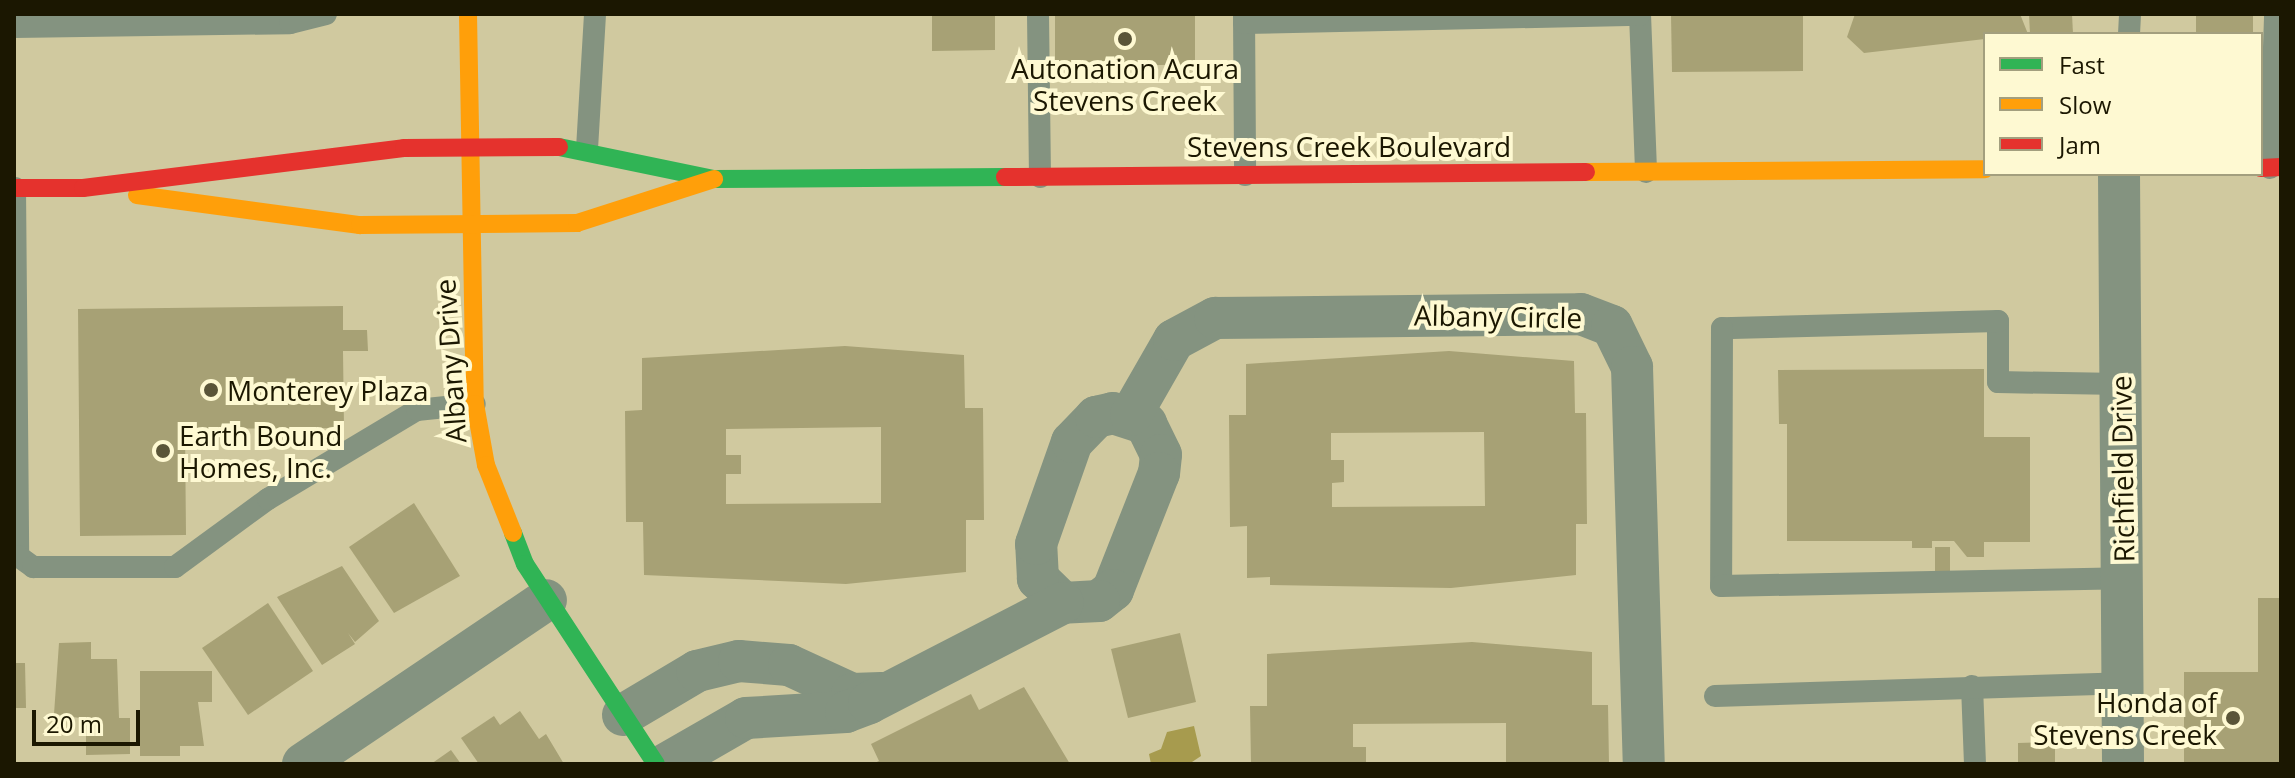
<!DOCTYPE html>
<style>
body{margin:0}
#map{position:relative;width:2295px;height:778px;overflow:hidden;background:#d0c99f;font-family:"Open Sans",sans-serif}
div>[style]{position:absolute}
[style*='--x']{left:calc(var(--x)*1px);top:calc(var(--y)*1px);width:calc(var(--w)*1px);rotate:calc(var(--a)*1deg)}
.water>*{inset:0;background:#a79b4e}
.building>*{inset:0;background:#a7a175}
.lane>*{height:22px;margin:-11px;padding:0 11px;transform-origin:11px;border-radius:11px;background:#849380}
.street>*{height:42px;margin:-21px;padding:0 21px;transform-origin:21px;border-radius:21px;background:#849380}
.fast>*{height:18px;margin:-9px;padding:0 9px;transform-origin:9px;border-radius:9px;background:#30b455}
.slow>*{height:18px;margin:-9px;padding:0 9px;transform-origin:9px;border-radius:9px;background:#ff9f0a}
.jam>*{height:18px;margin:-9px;padding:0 9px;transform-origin:9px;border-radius:9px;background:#e5322d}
.dots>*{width:22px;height:22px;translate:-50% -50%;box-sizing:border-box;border:4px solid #fef9d2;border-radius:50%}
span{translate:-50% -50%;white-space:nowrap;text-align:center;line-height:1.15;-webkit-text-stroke:8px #fef9d2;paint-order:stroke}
.poi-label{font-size:28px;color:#1b1701}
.left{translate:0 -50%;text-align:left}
.right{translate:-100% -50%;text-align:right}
.street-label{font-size:28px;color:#1b1701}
.frame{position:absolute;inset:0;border:16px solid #1b1701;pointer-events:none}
.legend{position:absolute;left:1983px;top:32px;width:280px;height:144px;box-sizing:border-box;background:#fef9d2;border:2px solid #a39f7e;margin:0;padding:10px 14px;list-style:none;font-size:24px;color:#1b1701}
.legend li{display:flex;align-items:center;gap:16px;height:40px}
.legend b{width:40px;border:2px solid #a39f7e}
.scale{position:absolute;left:32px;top:710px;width:108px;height:36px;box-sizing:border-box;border:4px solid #1b1701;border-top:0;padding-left:10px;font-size:24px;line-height:28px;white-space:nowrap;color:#1b1701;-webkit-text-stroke:6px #fef9d2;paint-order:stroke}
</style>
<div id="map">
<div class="water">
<i style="clip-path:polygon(1194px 726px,1201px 756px,1189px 764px,1151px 764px,1149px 754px,1161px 749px,1167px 732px)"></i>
</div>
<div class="building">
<i style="clip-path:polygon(932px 14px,995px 14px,995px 50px,932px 51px)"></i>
<i style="clip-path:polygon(1055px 14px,1195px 14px,1195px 64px,1055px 68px)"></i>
<i style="clip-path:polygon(1671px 14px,1803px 14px,1803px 71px,1672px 72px)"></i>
<i style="clip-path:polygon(1855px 14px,2020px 14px,2028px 34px,1864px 53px,1847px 37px)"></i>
<i style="clip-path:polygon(2029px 14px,2072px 14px,2073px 34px,2030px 34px)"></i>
<i style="clip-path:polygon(2196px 14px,2253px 14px,2253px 34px,2196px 34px)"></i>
<i style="clip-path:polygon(343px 306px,343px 330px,367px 330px,368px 351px,343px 351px,344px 428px,185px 429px,186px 535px,80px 536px,78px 309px)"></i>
<i style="clip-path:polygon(evenodd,845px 346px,964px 355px,965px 408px,983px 408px,984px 520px,966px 520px,966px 572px,846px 584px,644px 575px,643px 522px,626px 522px,625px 411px,642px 410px,642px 358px,845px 346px,881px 427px,881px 503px,726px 504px,726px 474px,741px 474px,741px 455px,726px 455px,726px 429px,881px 427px)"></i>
<i style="clip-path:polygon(evenodd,1449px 351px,1574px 361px,1575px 413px,1586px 413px,1587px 524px,1576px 524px,1576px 575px,1451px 588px,1270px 585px,1270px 577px,1247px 578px,1247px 526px,1230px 527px,1229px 415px,1246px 415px,1246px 364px,1449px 351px,1484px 432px,1485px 506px,1332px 507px,1332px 483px,1344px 482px,1344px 460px,1331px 460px,1331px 433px,1484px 432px)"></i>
<i style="clip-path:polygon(1984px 369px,1984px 437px,2030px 437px,2030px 542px,1984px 542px,1984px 557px,1967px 557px,1954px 541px,1932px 541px,1932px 548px,1912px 548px,1912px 541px,1787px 541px,1787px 424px,1779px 424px,1778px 370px)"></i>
<i style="clip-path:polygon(414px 503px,460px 576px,394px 613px,349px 547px)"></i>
<i style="clip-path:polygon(1935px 547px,1950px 547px,1950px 572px,1935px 572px)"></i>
<i style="clip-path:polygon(342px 566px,379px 621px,355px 642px,348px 633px,355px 644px,322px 665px,277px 597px)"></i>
<i style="clip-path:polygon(2258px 598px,2281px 598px,2281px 764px,2184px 764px,2184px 672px,2258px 672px)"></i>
<i style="clip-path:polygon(268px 603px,313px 671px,248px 715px,202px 648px)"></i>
<i style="clip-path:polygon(1180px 633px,1196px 702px,1128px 718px,1111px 649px)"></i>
<i style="clip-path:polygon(91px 642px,91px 659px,117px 659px,119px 718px,130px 718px,130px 754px,86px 755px,86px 719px,54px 714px,59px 643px)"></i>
<i style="clip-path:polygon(1472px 642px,1592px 652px,1592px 705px,1608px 705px,1609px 764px,1506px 764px,1506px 723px,1353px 724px,1353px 747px,1366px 747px,1366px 764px,1251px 764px,1250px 706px,1267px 706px,1267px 654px)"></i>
<i style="clip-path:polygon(14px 663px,25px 663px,26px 708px,14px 708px)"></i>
<i style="clip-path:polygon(140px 671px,212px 671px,212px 702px,198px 702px,204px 746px,180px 746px,180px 756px,140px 756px)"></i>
<i style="clip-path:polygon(1024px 687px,1070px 764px,872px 764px,879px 761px,871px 744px,971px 694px,979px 710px)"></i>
<i style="clip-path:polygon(520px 711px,539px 739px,546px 734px,564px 764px,479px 764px,461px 738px,494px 716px,500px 725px)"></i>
<i style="clip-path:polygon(2055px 742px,2055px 764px,2018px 764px,2018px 743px)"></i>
<i style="clip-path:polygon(451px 750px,461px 764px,431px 764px)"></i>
</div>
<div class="lane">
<i style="--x:1038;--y:14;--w:163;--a:89.3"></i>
<i style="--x:1244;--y:14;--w:161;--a:89.6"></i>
<i style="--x:1640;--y:14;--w:158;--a:87.8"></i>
<i style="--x:1244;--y:23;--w:396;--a:-1.2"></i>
<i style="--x:14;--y:27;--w:276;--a:-0.8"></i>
<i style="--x:290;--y:23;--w:37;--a:-14"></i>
<i style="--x:2129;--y:34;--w:20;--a:-87"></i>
<i style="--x:587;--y:149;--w:135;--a:-86.6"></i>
<i style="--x:2270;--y:168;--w:154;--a:-88.1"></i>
<i style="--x:15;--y:188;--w:368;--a:89.5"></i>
<i style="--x:18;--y:556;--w:19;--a:36"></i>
<i style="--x:33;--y:567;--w:142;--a:0"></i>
<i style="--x:175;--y:567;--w:115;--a:-36.2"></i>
<i style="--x:268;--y:499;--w:174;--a:-30.9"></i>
<i style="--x:417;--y:410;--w:58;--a:-5.9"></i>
<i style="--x:2121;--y:384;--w:123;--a:-179.1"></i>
<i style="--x:1998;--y:382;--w:61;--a:-90"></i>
<i style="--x:1998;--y:321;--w:276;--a:178.5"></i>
<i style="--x:1722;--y:328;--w:258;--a:90.2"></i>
<i style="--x:1721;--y:586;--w:402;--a:-1.1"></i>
<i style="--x:1972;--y:686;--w:78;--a:87.8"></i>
<i style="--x:1715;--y:696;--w:408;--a:-1.8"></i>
</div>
<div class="street">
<i style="--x:2119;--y:174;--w:590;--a:89.61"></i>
<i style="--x:1113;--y:413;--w:35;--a:18"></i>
<i style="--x:1146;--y:424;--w:34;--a:64"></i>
<i style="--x:1161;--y:455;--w:18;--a:96"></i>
<i style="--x:1159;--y:473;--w:126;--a:111.5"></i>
<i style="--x:1113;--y:590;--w:18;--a:142"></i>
<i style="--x:1099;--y:601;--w:36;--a:177"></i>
<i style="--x:1063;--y:603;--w:35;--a:-136"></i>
<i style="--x:1038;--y:579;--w:35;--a:-93"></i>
<i style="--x:1036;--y:544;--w:108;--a:-70.6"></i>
<i style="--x:1072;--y:442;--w:35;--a:-46"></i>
<i style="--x:1096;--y:417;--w:17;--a:-13"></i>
<i style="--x:1131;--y:415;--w:86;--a:-60.2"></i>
<i style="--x:1174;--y:340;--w:47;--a:-28.2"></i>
<i style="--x:1215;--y:318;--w:366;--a:-0.6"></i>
<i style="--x:1581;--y:314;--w:33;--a:21"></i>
<i style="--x:1612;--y:326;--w:46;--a:64"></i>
<i style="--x:1632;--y:367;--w:397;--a:88.3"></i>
<i style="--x:623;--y:715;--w:86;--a:-30.7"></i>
<i style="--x:697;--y:671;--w:43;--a:-13.4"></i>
<i style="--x:739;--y:661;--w:50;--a:4.6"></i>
<i style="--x:789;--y:665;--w:69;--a:24.7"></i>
<i style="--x:852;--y:694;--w:29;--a:-2"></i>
<i style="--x:303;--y:764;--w:293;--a:-34"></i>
<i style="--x:666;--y:764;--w:92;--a:-29.9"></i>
<i style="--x:746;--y:718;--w:100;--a:-3.4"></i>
<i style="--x:846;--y:712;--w:25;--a:-21"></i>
<i style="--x:869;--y:703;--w:218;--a:-27.3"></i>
</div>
<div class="fast">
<i style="--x:559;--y:147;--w:158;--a:11.7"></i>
<i style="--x:714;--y:179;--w:291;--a:-0.4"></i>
<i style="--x:513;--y:533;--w:33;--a:69"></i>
<i style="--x:525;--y:564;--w:239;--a:56.8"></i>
</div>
<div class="slow">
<i style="--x:468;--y:14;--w:390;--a:89"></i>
<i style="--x:475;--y:404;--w:62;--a:79.8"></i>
<i style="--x:486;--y:465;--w:73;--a:68.3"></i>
<i style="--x:1586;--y:172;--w:399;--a:-0.4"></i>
<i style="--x:137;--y:195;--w:225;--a:7.7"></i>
<i style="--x:360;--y:225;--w:217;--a:-0.5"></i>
<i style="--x:577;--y:223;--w:144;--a:-17.8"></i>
</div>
<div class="jam">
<i style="--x:2261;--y:168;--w:20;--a:-3"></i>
<i style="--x:1005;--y:177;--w:581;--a:-0.49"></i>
<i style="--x:14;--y:188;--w:69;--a:0"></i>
<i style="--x:83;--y:188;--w:323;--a:-7.1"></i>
<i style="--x:404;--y:148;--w:155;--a:-0.4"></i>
</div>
<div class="dots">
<i style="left:1125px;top:39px;background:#5a5538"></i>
<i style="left:211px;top:390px;background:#5a5538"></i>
<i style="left:163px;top:451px;background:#5a5538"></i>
<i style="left:2233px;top:718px;background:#5a5538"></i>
</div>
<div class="poi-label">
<span style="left:1125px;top:84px">Autonation Acura<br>Stevens Creek</span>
<span class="left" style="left:227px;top:390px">Monterey Plaza</span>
<span class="left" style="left:179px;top:451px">Earth Bound<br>Homes, Inc.</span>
<span class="right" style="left:2217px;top:718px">Honda of<br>Stevens Creek</span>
</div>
<div class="street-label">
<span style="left:1349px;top:146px">Stevens Creek Boulevard</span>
<span style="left:1498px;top:316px;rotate:1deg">Albany Circle</span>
<span style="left:450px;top:361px;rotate:-94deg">Albany Drive</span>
<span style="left:2122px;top:469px;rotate:-91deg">Richfield Drive</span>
</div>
<div class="frame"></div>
<ul class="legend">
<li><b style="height:10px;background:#30b455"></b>Fast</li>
<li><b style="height:10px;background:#ff9f0a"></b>Slow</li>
<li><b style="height:10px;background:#e5322d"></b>Jam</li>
</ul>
<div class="scale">20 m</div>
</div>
